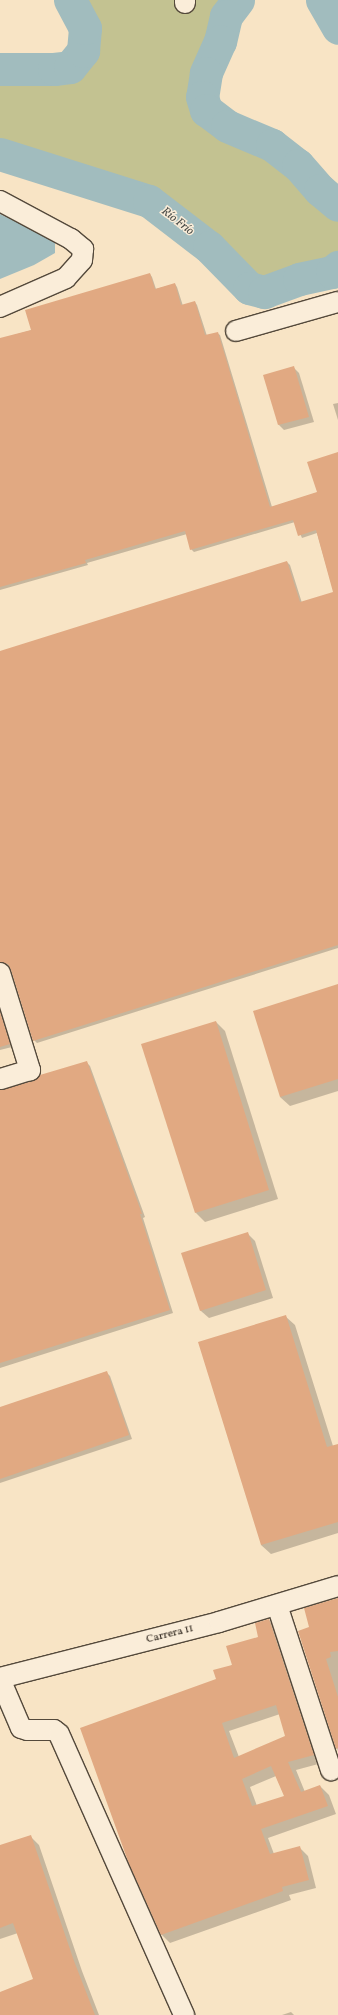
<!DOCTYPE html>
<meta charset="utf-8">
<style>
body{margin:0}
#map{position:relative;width:338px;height:2015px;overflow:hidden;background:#f8e4c5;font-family:Vollkorn,serif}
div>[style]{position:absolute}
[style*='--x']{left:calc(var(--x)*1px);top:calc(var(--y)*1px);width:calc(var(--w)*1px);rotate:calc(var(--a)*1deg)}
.green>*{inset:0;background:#c3c291}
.water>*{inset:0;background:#a1bcbe}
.shadow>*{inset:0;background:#0003}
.river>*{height:33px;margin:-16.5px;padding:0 16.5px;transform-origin:16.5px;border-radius:16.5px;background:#a1bcbe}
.building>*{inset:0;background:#e1a982}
.roads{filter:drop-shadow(1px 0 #54493b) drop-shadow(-1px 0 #54493b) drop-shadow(0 1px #54493b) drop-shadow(0 -1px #54493b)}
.minor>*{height:20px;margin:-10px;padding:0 10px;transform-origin:10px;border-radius:10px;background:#faedd9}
span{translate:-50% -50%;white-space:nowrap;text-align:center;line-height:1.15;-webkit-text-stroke:3px #faedd9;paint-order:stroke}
.street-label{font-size:11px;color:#1e150d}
.water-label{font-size:12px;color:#4c4f4b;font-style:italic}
</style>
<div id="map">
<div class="green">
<i style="clip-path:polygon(70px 0,238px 0,226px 16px,220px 41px,206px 73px,202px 97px,206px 110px,227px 126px,272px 145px,298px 165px,320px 190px,338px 205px,338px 267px,332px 272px,299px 279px,264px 292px,249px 288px,209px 247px,149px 201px,0 154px,0 69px,54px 69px,71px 67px,83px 51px,85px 28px)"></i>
<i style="clip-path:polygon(322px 0,338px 0,338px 28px,335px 24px)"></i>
</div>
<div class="water">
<i style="clip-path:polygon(0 214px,55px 241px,55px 253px,34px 265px,0 279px)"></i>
</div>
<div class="shadow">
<i style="clip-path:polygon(150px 274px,152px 277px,156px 289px,175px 284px,177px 287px,183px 306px,195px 302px,197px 305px,207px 336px,217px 333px,220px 335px,272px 507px,319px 492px,338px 478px,338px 948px,37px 1043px,34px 1040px,10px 966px,0 964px,0 652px,287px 562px,290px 565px,302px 603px,334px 593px,317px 533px,302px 538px,295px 522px,194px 552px,191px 549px,187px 534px,87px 563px,88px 565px,0 590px,0 339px,32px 330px)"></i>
<i style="clip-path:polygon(293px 367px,299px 373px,314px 422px,284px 430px,279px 425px,264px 376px)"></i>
<i style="clip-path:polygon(338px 403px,338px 420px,333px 404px)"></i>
<i style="clip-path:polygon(338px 986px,338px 1091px,290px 1106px,280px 1097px)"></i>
<i style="clip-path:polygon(0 1008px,12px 1047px,0 1050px)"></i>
<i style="clip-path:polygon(216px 1022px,225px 1031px,278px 1199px,205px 1222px,196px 1213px)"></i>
<i style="clip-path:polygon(86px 1062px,90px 1066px,145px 1217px,143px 1218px,173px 1313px,0 1368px,0 1091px,34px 1082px)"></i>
<i style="clip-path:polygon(247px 1233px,255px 1241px,273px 1298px,209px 1318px,201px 1311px,183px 1254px)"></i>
<i style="clip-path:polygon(285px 1316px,295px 1325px,333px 1446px,338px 1445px,338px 1533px,271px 1554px,261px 1545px)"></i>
<i style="clip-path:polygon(106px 1372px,110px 1376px,132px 1439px,0 1483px,0 1408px)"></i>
<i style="clip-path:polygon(338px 1599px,338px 1751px,299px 1631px,310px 1628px)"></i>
<i style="clip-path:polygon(evenodd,269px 1620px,277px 1628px,322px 1763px,296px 1770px,305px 1792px,320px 1786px,329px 1795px,336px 1814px,268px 1838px,274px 1854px,299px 1847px,308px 1856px,316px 1888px,289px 1895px,291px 1900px,170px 1943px,162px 1935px,130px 1863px,217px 1679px,260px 1638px,269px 1620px,280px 1714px,286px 1737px,239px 1757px,229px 1731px,280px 1714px,269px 1620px,276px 1776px,285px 1797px,257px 1806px,250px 1787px,276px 1776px)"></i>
<i style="clip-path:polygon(30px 1836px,39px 1845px,82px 1971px,99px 2015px,0 2015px,0 1993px,34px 1980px,18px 1933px,0 1939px,0 1846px)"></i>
<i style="clip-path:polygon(291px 2012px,294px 2015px,282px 2015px)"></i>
</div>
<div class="river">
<i style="--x:238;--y:0;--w:20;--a:127"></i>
<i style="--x:226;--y:16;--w:26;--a:103"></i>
<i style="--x:220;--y:41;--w:35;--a:114"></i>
<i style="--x:206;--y:73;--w:24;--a:99"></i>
<i style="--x:202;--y:97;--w:14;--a:73"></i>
<i style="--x:206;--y:110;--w:26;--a:37"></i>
<i style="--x:227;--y:126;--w:49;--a:22.9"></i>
<i style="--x:272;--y:145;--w:33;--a:38"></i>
<i style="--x:298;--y:165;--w:33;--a:49"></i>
<i style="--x:320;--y:190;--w:23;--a:40"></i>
<i style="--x:322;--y:0;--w:32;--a:60"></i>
<i style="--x:0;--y:69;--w:54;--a:0"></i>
<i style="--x:54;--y:69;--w:16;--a:-7"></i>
<i style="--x:70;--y:67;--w:21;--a:-51"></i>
<i style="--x:83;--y:51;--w:23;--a:-85"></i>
<i style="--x:85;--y:28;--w:32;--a:-118"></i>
<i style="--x:0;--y:154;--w:156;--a:17.5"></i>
<i style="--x:149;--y:201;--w:76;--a:37.5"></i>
<i style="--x:209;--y:247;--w:57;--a:45.7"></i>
<i style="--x:249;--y:288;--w:16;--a:15"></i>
<i style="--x:264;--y:292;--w:37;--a:-20"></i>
<i style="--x:299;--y:279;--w:34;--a:-12"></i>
<i style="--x:332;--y:272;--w:8;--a:-40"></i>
</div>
<div class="building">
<i style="clip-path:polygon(150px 273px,155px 289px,175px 283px,181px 305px,195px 301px,205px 335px,218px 332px,270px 507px,317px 492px,307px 462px,338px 452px,338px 945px,33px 1041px,11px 970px,8px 964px,0 962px,0 651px,287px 561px,300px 602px,333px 592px,316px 530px,298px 536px,293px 520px,190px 550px,185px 531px,85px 560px,86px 563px,0 587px,0 338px,31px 330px,25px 310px)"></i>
<i style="clip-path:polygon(294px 366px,309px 417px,278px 425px,263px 375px)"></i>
<i style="clip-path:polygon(338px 984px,338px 1079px,280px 1097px,253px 1011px)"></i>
<i style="clip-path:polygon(0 1012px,10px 1044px,0 1047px)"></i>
<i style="clip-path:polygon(216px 1021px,269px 1190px,195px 1213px,141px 1044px)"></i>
<i style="clip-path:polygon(87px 1061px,142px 1214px,140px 1214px,170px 1310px,0 1363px,0 1090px,33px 1081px,40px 1075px)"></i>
<i style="clip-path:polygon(248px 1232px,266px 1290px,200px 1311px,181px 1253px)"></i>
<i style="clip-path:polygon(286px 1315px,327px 1447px,338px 1444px,338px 1522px,261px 1545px,198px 1342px)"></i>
<i style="clip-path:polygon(107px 1371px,129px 1435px,0 1479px,0 1407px)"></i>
<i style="clip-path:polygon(338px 1598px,338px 1651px,330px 1652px,331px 1657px,326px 1659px,338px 1697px,338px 1748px,336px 1749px,298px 1631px,309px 1627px,304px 1608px)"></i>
<i style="clip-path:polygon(evenodd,269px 1619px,314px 1755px,288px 1762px,301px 1792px,320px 1785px,328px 1806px,261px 1829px,270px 1854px,300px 1846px,309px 1880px,282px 1887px,283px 1891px,161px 1935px,129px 1864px,80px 1728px,216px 1679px,213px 1670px,232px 1665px,226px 1646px,258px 1637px,255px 1623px,269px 1619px,276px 1705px,285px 1736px,234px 1758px,222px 1723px,276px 1705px,269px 1619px,271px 1766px,284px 1796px,252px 1806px,242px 1779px,271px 1766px)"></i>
<i style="clip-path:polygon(31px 1835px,74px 1961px,95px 2015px,0 2015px,0 1992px,33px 1979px,13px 1923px,0 1928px,0 1845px)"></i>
</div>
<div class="roads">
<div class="minor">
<i style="--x:185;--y:3;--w:3;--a:-90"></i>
<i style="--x:0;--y:201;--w:81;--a:28.2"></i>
<i style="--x:71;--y:239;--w:16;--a:40"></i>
<i style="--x:83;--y:249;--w:11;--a:95"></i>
<i style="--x:82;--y:260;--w:24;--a:132"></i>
<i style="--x:66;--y:278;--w:72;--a:156.3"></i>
<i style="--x:236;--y:331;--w:106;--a:-15.9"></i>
<i style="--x:0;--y:973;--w:102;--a:72.8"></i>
<i style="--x:30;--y:1070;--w:31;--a:163"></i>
<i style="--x:277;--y:1605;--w:174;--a:71.9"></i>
<i style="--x:0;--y:1678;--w:226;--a:-14.3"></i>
<i style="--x:219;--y:1622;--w:124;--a:-16.8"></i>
<i style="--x:0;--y:1679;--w:53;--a:66.8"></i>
<i style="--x:21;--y:1728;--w:6;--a:18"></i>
<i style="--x:27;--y:1730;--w:27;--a:0"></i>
<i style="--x:54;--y:1730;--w:6;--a:39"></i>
<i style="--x:59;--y:1734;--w:308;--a:66"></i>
</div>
</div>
<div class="street-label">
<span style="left:170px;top:1635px;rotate:-14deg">Carrera 11</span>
</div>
<div class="water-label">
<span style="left:177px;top:222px;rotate:38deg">Río Frío</span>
</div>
</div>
